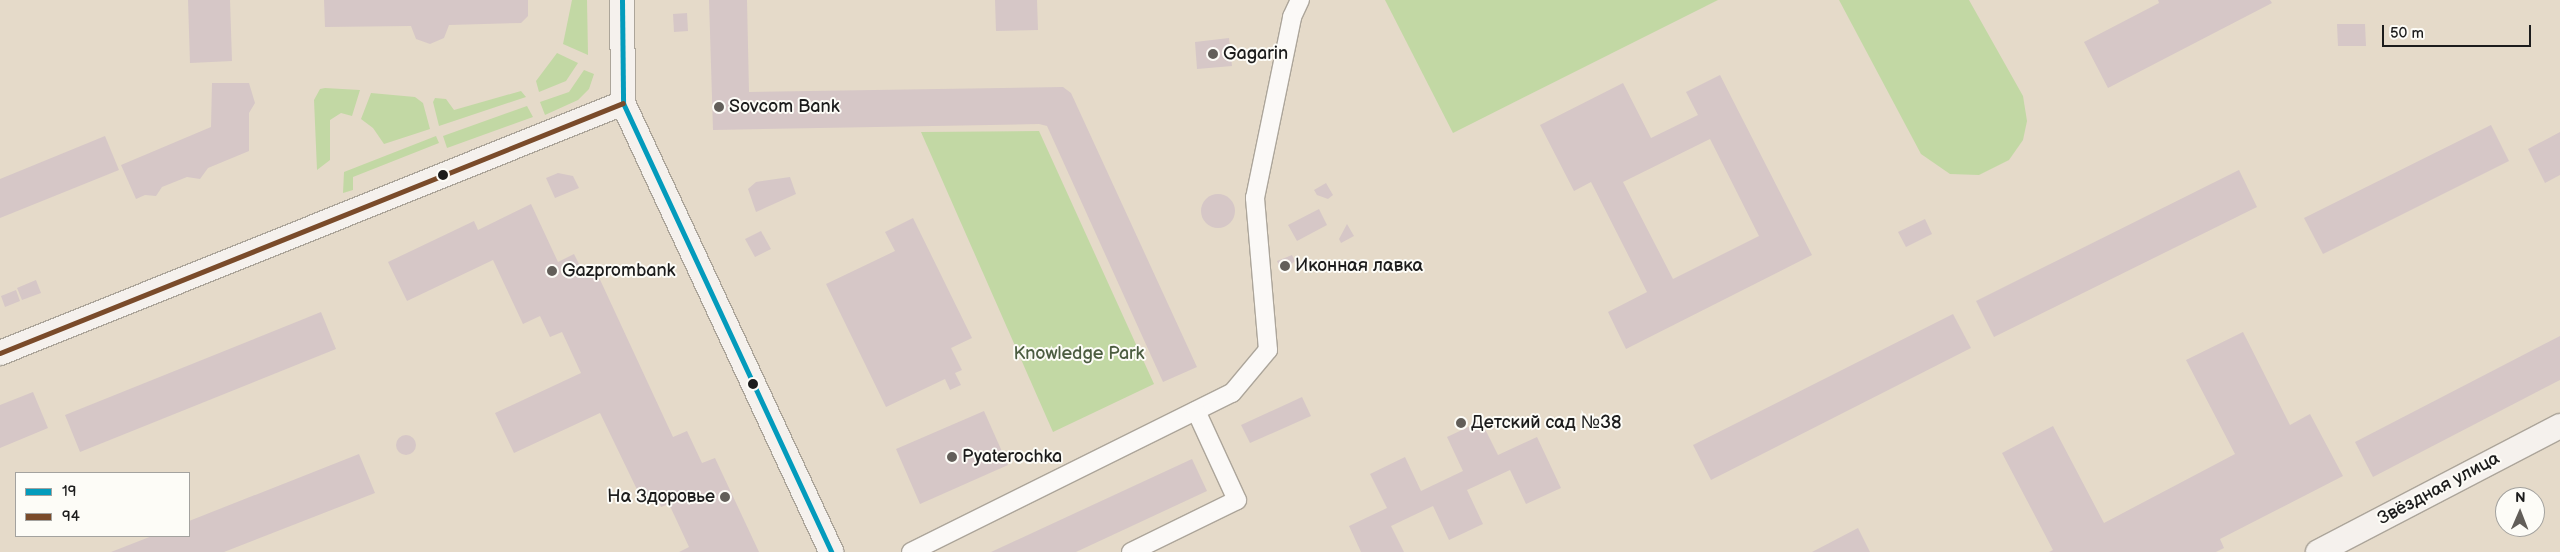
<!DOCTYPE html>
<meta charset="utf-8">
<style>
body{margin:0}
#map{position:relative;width:2560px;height:552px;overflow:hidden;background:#e5dac9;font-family:"Balsamiq Sans",sans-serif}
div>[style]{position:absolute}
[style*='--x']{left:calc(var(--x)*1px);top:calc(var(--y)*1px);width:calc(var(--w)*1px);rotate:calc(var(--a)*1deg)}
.green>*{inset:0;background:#c2d8a4}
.building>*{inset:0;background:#d6c7c7}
.round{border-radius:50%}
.roads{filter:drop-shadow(1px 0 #aca59a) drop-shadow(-1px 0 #aca59a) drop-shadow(0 1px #aca59a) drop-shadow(0 -1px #aca59a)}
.street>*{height:18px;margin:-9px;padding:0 9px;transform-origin:9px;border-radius:9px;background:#fbf9f7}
.secondary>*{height:24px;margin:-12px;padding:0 12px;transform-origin:12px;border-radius:12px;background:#f5f1ed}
.bus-1>*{height:5px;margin:-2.5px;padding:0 2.5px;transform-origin:2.5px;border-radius:2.5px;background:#039bbc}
.bus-2>*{height:5px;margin:-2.5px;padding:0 2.5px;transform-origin:2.5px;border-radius:2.5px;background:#7a4b2a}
.dots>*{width:14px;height:14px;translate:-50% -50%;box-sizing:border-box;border:2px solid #fdfcf7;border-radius:50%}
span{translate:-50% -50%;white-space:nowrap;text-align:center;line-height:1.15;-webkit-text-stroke:4px #fdfcf7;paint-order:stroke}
.poi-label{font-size:18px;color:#1c1c1c}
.left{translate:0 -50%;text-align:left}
.right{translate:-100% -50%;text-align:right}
.park-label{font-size:18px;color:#4c5d41}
.street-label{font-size:18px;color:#1c1c1c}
.legend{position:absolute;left:15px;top:472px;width:175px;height:65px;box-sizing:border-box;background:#fdfcf7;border:1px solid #a3a29f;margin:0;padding:6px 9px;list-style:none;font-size:15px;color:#1c1c1c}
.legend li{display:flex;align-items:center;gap:10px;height:25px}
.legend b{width:25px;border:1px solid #a3a29f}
.north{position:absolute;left:2495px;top:487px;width:50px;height:50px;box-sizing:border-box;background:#fdfcf7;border:1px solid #a3a29f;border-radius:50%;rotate:1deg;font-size:14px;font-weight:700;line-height:20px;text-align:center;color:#1c1c1c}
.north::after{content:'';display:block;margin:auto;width:18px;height:22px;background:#625e59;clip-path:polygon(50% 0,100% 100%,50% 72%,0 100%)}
.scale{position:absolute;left:2382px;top:25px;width:149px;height:22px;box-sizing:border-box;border:2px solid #1c1c1c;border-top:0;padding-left:6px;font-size:15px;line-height:18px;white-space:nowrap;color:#1c1c1c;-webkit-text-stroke:4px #fdfcf7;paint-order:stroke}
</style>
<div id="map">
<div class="green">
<i style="clip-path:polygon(572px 0,587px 0,588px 55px,563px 44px)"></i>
<i style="clip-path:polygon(1385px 0,1718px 0,1453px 133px)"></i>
<i style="clip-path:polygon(1839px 0,1969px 0,2023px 96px,2027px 121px,2023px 140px,2009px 160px,1979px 175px,1950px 174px,1921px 154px)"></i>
<i style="clip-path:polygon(557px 53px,578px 63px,566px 81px,539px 92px,536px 81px)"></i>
<i style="clip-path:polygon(584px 70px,594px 74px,589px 89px,578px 100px,545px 115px,540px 102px,569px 92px)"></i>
<i style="clip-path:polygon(325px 88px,360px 90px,352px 116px,341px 113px,330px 120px,330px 160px,317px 170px,314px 100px,320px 89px)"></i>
<i style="clip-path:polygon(521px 91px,526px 97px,439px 126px,433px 102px,435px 98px,446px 99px,454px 110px)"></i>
<i style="clip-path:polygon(371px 93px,415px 97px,423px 103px,430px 129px,384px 144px,373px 128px,361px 119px)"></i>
<i style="clip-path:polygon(527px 106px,533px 117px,447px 148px,443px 136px)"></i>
<i style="clip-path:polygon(1039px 131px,1154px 384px,1053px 432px,921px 132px)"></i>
<i style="clip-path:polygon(436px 136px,439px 143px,353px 177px,353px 190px,343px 193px,344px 172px)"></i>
</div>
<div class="building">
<i style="clip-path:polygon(188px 0,230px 0,232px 61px,190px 63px)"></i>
<i style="clip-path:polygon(324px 0,528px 0,528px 16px,521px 23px,449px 25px,444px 38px,430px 44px,416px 39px,411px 26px,325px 27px)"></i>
<i style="clip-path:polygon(709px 0,747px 0,749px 92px,1063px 87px,1071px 93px,1197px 367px,1163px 382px,1047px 126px,1039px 124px,713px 130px)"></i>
<i style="clip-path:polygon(995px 0,1037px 0,1038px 30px,996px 31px)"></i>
<i style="clip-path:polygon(2158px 0,2270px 0,2272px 3px,2108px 88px,2084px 42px,2159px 3px)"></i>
<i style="clip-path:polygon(687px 13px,688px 31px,674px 32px,673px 14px)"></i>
<i style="clip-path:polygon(2337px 24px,2365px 24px,2366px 46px,2338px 46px)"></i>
<i style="clip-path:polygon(1229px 38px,1232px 66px,1197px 69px,1195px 42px)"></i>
<i style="clip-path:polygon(evenodd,1720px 75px,1812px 255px,1626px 349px,1608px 312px,1647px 292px,1591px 182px,1574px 191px,1540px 125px,1623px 83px,1651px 138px,1698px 115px,1686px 92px,1720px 75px,1710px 139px,1759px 236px,1673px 279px,1623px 182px,1710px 139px)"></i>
<i style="clip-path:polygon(212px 83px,249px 83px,255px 103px,249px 113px,249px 151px,208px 168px,200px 179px,187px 177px,162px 187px,156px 196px,145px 195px,136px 199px,121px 165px,211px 127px)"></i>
<i style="clip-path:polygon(2491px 125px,2509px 161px,2323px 254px,2304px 218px)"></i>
<i style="clip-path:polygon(2560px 132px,2560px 175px,2545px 183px,2528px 149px)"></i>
<i style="clip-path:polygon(105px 136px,119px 170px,0 218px,0 179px)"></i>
<i style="clip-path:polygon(2239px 170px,2257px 207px,1994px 337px,1976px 301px)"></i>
<i style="clip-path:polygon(558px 173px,573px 176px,579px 188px,555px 198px,546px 178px)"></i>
<i style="clip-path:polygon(790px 177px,796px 194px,756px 212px,748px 189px,756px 182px)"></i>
<i style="clip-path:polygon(1326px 183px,1333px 195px,1328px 199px,1317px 195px,1314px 190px)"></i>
<i class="round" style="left:1201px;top:194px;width:34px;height:34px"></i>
<i style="clip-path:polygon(531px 204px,558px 262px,574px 254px,585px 276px,596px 271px,673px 437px,687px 431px,702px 463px,715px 458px,759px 552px,679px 552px,689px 547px,669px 504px,661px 507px,657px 498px,644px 504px,600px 413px,514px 453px,495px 413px,581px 373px,562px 332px,550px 337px,540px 316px,523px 324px,493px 260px,407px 301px,388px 262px,474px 221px,478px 230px)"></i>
<i style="clip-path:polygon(1319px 209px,1327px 225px,1297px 241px,1288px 225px)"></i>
<i style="clip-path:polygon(913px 218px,972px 338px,951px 348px,962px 370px,955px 373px,961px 385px,950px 390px,945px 379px,886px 407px,826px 284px,895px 251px,885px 232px)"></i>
<i style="clip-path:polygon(1925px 219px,1932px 234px,1906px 247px,1898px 232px)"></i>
<i style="clip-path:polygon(1347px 224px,1354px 236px,1341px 243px,1339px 239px)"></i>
<i style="clip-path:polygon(761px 231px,771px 249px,755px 257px,745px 239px)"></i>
<i style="clip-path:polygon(1292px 255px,1295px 261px,1282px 273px,1277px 261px)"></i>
<i style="clip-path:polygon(36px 280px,41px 293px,22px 300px,17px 288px)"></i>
<i style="clip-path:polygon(16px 290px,20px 301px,5px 307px,1px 296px)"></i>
<i style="clip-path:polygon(321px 312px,336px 349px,80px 452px,65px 415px)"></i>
<i style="clip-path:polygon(1953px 314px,1971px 348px,1711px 480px,1693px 445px)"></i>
<i style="clip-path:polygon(2243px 332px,2290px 425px,2310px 414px,2343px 476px,2220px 539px,2224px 548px,2216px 552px,2049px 552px,2053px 550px,2002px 453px,2053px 426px,2104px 523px,2235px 454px,2186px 360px)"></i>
<i style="clip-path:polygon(2560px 336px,2560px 380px,2373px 477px,2355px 442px)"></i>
<i style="clip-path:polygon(33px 392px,48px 428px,0 448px,0 405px)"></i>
<i style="clip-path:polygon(1302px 397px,1311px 416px,1250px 443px,1241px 425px)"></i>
<i style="clip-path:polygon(984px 411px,1008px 465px,920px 504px,896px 449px)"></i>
<i style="clip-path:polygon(1481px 421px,1498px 455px,1537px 437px,1561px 488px,1526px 504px,1510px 470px,1467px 490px,1483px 524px,1449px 540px,1433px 506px,1391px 526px,1404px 552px,1361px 552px,1349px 526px,1387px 508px,1370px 474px,1405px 457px,1421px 491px,1463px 471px,1447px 437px)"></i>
<i class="round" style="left:396px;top:435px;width:20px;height:20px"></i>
<i style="clip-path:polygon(359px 454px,375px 493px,224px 552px,111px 552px,152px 536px,189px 536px,189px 521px)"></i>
<i style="clip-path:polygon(1192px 459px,1207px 491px,1076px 552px,991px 552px)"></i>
<i style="clip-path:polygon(1858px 528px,1870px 552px,1812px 552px)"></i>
</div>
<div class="roads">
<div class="street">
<i style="--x:911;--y:552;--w:358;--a:-26.4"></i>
<i style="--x:1232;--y:393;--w:56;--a:-50.1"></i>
<i style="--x:1268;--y:350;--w:153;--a:-94.9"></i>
<i style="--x:1255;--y:198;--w:185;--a:-78.4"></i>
<i style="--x:1292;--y:17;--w:19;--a:-65"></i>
<i style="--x:1131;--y:552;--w:118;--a:-26.1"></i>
<i style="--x:1237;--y:500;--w:98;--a:-114.7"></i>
</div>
<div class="secondary">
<i style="--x:622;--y:0;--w:103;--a:89.4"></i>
<i style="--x:623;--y:103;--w:495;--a:65.1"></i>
<i style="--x:0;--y:353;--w:671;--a:-21.86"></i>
<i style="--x:2318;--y:552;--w:273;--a:-27.5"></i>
</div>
</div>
<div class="bus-1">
<i style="--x:622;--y:0;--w:103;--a:89.4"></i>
<i style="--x:623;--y:103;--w:495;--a:65.1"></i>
</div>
<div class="bus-2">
<i style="--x:0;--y:353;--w:671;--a:-21.86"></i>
</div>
<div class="dots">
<i style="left:1213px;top:54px;background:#625e59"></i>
<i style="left:719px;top:107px;background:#625e59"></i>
<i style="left:443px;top:175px;background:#1c1c1c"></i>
<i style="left:1285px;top:266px;background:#625e59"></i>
<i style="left:552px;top:271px;background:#625e59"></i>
<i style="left:753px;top:384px;background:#1c1c1c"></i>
<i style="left:1461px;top:423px;background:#625e59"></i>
<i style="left:952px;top:457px;background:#625e59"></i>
<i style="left:725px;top:497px;background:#625e59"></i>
</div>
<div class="poi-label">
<span class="left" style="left:1223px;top:54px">Gagarin</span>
<span class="left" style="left:729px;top:107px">Sovcom Bank</span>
<span class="left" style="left:1295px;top:266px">Иконная лавка</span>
<span class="left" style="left:562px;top:271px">Gazprombank</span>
<span class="left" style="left:1471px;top:423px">Детский сад №38</span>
<span class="left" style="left:962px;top:457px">Pyaterochka</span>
<span class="right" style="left:715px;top:497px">На Здоровье</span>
</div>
<div class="park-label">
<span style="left:1079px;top:354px">Knowledge Park</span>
</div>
<div class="street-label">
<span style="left:2439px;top:489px;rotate:-28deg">Звёздная улица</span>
</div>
<ul class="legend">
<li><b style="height:6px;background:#039bbc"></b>19</li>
<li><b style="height:6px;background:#7a4b2a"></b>94</li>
</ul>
<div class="north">N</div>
<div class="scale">50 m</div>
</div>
